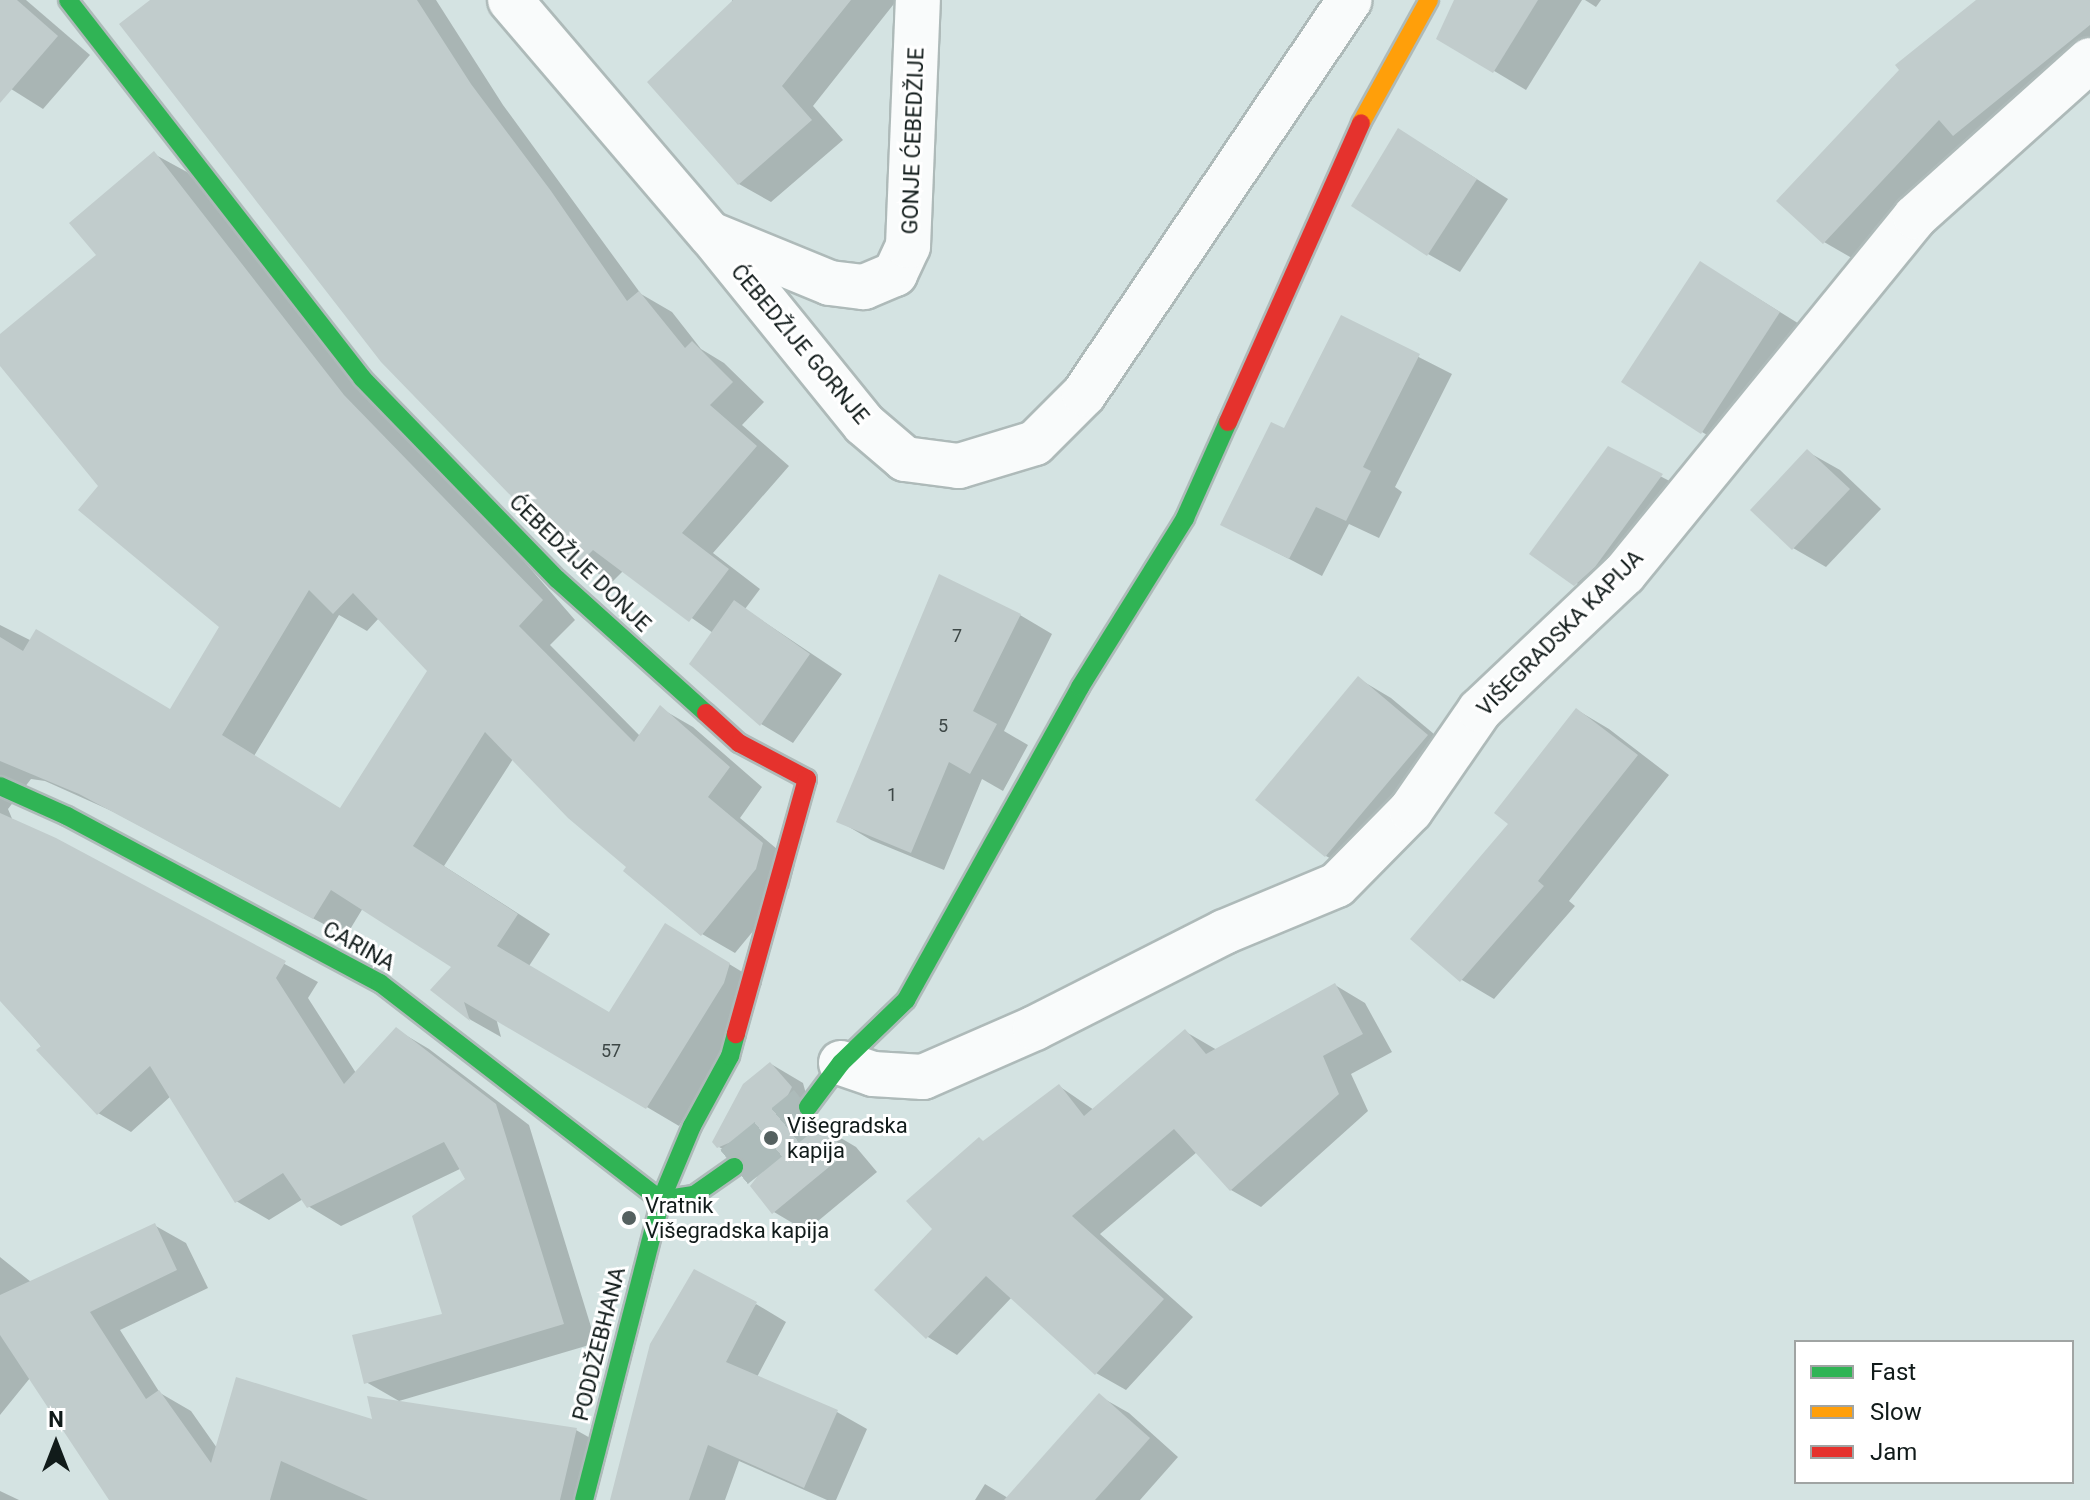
<!DOCTYPE html>
<meta charset="utf-8">
<style>
body{margin:0}
#map{position:relative;width:2090px;height:1500px;overflow:hidden;background:#d4e3e2;font-family:Roboto,sans-serif}
div>[style]{position:absolute}
[style*='--x']{left:calc(var(--x)*1px);top:calc(var(--y)*1px);width:calc(var(--w)*1px);rotate:calc(var(--a)*1deg)}
.shadow>*{inset:0;background:#0003}
.building>*{inset:0;background:#c1cccc}
.secondary-tunnel>*{height:44px;margin-top:-22px;transform-origin:0;background:repeating-linear-gradient(90deg,#adbbba 0 44px,transparent 0 66px)}
.roads{filter:drop-shadow(2px 0 #aebab9) drop-shadow(-2px 0 #aebab9) drop-shadow(0 2px #aebab9) drop-shadow(0 -2px #aebab9)}
.street>*{height:44px;margin:-22px;padding:0 22px;transform-origin:22px;border-radius:22px;background:#f9fbfb}
.fast>*{height:18px;margin:-9px;padding:0 9px;transform-origin:9px;border-radius:9px;background:#30b455}
.slow>*{height:18px;margin:-9px;padding:0 9px;transform-origin:9px;border-radius:9px;background:#ff9f0a}
.jam>*{height:18px;margin:-9px;padding:0 9px;transform-origin:9px;border-radius:9px;background:#e5322d}
.dots>*{width:22px;height:22px;translate:-50% -50%;box-sizing:border-box;border:4px solid #fff;border-radius:50%}
span{translate:-50% -50%;white-space:nowrap;text-align:center;line-height:1.15;-webkit-text-stroke:6px #fff;paint-order:stroke}
.number-label{font-size:18px;color:#3d4746}
.number-label span{-webkit-text-stroke-width:0}
.street-label{font-size:22px;color:#111b1a}
.poi-label{font-size:22px;color:#111b1a}
.left{translate:0 -50%;text-align:left}
.legend{position:absolute;left:1794px;top:1340px;width:280px;height:144px;box-sizing:border-box;background:#fff;border:2px solid #a0a4a3;margin:0;padding:10px 14px;list-style:none;font-size:24px;color:#111b1a}
.legend li{display:flex;align-items:center;gap:16px;height:40px}
.legend b{width:40px;border:2px solid #a0a4a3}
.north{position:absolute;left:16px;top:1404px;width:80px;height:80px;-webkit-text-stroke:6px #fff;paint-order:stroke;rotate:0deg;font-size:22px;font-weight:700;line-height:32px;text-align:center;color:#111b1a}
.north::after{content:'';display:block;margin:auto;width:28px;height:36px;background:#111b1a;clip-path:polygon(50% 0,100% 100%,50% 72%,0 100%)}
</style>
<div id="map">
<div class="shadow">
<i style="clip-path:polygon(0 0,26px 0,90px 55px,43px 109px,0 82px)"></i>
<i style="clip-path:polygon(153px 0,436px 0,503px 105px,641px 294px,672px 312px,701px 349px,724px 363px,764px 402px,742px 425px,789px 466px,713px 553px,760px 589px,745px 609px,842px 674px,793px 743px,761px 724px,713px 633px,624px 570px,612px 582px,580px 563px)"></i>
<i style="clip-path:polygon(732px 0,897px 0,813px 106px,843px 140px,771px 202px,739px 184px)"></i>
<i style="clip-path:polygon(1456px 0,1582px 0,1526px 90px,1439px 38px)"></i>
<i style="clip-path:polygon(1585px 0,1601px 0,1596px 7px)"></i>
<i style="clip-path:polygon(1989px 0,2090px 0,2090px 72px,1857px 261px,1824px 242px)"></i>
<i style="clip-path:polygon(1430px 149px,1508px 199px,1460px 272px,1428px 254px)"></i>
<i style="clip-path:polygon(evenodd,154px 154px,187px 172px,575px 620px,550px 645px,640px 736px,660px 708px,693px 727px,762px 787px,740px 818px,795px 864px,789px 888px,735px 953px,702px 934px,513px 759px,444px 866px,550px 934px,529px 966px,610px 1015px,698px 945px,762px 984px,679px 1126px,496px 1018px,501px 1037px,471px 1020px,433px 990px,454px 967px,363px 908px,346px 936px,114px 812px,45px 781px,31px 779px,8px 809px,13px 821px,55px 840px,318px 982px,308px 998px,356px 1073px,397px 1030px,429px 1049px,529px 1125px,596px 1343px,399px 1401px,366px 1382px,444px 1315px,468px 1179px,462px 1168px,341px 1226px,308px 1206px,303px 1199px,269px 1220px,236px 1201px,171px 1096px,131px 1132px,98px 1113px,0 998px,0 625px,171px 711px,222px 627px,0 363px,0 336px,99px 255px,154px 154px,339px 615px,367px 631px,379px 618px,429px 671px,342px 810px,254px 756px,339px 615px)"></i>
<i style="clip-path:polygon(1701px 263px,1825px 340px,1748px 459px,1702px 432px)"></i>
<i style="clip-path:polygon(1342px 318px,1452px 374px,1395px 487px,1402px 492px,1379px 538px,1349px 524px,1322px 576px,1222px 524px,1285px 431px)"></i>
<i style="clip-path:polygon(1609px 449px,1694px 494px,1608px 604px,1532px 553px)"></i>
<i style="clip-path:polygon(1808px 452px,1840px 470px,1881px 509px,1826px 567px,1793px 548px)"></i>
<i style="clip-path:polygon(1020px 615px,1052px 634px,1004px 731px,1028px 745px,1003px 791px,982px 779px,944px 870px,871px 840px,839px 821px)"></i>
<i style="clip-path:polygon(1359px 679px,1391px 698px,1459px 755px,1358px 874px,1326px 856px)"></i>
<i style="clip-path:polygon(1577px 710px,1609px 729px,1669px 775px,1569px 901px,1575px 906px,1494px 999px,1462px 980px,1412px 939px,1511px 824px)"></i>
<i style="clip-path:polygon(1335px 985px,1365px 1003px,1392px 1052px,1351px 1074px,1368px 1111px,1261px 1207px,1231px 1190px,1197px 1152px,1100px 1234px,1193px 1317px,1126px 1390px,1096px 1373px,1012px 1297px,957px 1355px,928px 1337px,877px 1290px,934px 1229px,984px 1143px,1059px 1086px,1094px 1110px,1186px 1032px,1217px 1050px)"></i>
<i style="clip-path:polygon(771px 1064px,803px 1083px,816px 1130px,824px 1128px,856px 1147px,877px 1172px,806px 1231px,774px 1212px,759px 1178px,760px 1162px,752px 1165px,719px 1147px)"></i>
<i style="clip-path:polygon(154px 1225px,186px 1243px,208px 1288px,120px 1330px,160px 1393px,191px 1411px,217px 1448px,375px 1422px,576px 1430px,608px 1448px,586px 1500px,111px 1500px,30px 1378px,0 1415px,0 1257px,31px 1282px)"></i>
<i style="clip-path:polygon(756px 1304px,786px 1322px,757px 1377px,837px 1412px,867px 1429px,836px 1500px,827px 1500px,739px 1461px,725px 1500px,612px 1500px)"></i>
<i style="clip-path:polygon(1099px 1396px,1129px 1413px,1178px 1457px,1140px 1500px,975px 1500px,985px 1484px,1008px 1498px)"></i>
<i style="clip-path:polygon(0 1491px,19px 1500px,0 1500px)"></i>
</div>
<div class="building">
<i style="clip-path:polygon(0 0,17px 0,58px 36px,0 103px)"></i>
<i style="clip-path:polygon(150px 0,417px 0,471px 84px,551px 191px,627px 301px,639px 291px,685px 348px,692px 341px,733px 382px,710px 405px,757px 446px,682px 533px,729px 569px,689px 622px,593px 550px,578px 565px,381px 362px,119px 24px)"></i>
<i style="clip-path:polygon(733px 0,851px 0,782px 86px,812px 120px,738px 185px,647px 82px)"></i>
<i style="clip-path:polygon(1454px 0,1538px 0,1493px 73px,1436px 39px)"></i>
<i style="clip-path:polygon(1976px 0,2090px 0,2090px 25px,1953px 136px,1939px 120px,1823px 244px,1776px 201px,1899px 70px,1895px 65px)"></i>
<i style="clip-path:polygon(1398px 128px,1477px 179px,1427px 256px,1351px 206px)"></i>
<i style="clip-path:polygon(evenodd,154px 151px,344px 395px,543px 600px,519px 626px,634px 742px,660px 705px,730px 767px,708px 797px,763px 843px,756px 869px,701px 936px,623px 871px,626px 867px,568px 818px,485px 732px,413px 846px,518px 914px,497px 946px,609px 1012px,665px 923px,730px 963px,724px 983px,646px 1109px,464px 1002px,470px 1021px,430px 990px,451px 967px,331px 890px,313px 919px,79px 794px,0 761px,0 637px,23px 651px,36px 629px,170px 709px,219px 627px,78px 510px,98px 486px,0 366px,0 334px,96px 255px,69px 223px,154px 151px,309px 590px,333px 614px,353px 593px,427px 671px,340px 808px,222px 735px,309px 590px)"></i>
<i style="clip-path:polygon(1700px 261px,1780px 312px,1701px 434px,1621px 382px)"></i>
<i style="clip-path:polygon(1341px 315px,1420px 354px,1363px 467px,1371px 471px,1346px 521px,1316px 507px,1289px 559px,1220px 525px,1271px 422px,1284px 428px)"></i>
<i style="clip-path:polygon(1608px 446px,1663px 474px,1595px 567px,1574px 586px,1529px 554px)"></i>
<i style="clip-path:polygon(1807px 449px,1850px 489px,1792px 550px,1750px 510px)"></i>
<i style="clip-path:polygon(939px 574px,1021px 614px,973px 711px,997px 724px,970px 774px,949px 762px,911px 853px,836px 822px)"></i>
<i style="clip-path:polygon(734px 600px,810px 654px,760px 726px,689px 664px)"></i>
<i style="clip-path:polygon(1358px 676px,1428px 735px,1325px 857px,1255px 800px)"></i>
<i style="clip-path:polygon(1576px 708px,1638px 755px,1538px 881px,1544px 886px,1460px 982px,1410px 939px,1508px 824px,1494px 813px)"></i>
<i style="clip-path:polygon(0 813px,56px 838px,286px 961px,276px 978px,344px 1084px,396px 1027px,496px 1104px,564px 1324px,364px 1384px,352px 1335px,442px 1314px,412px 1216px,465px 1179px,444px 1142px,307px 1208px,283px 1173px,235px 1203px,150px 1066px,97px 1115px,36px 1050px,41px 1046px,0 1001px)"></i>
<i style="clip-path:polygon(1335px 983px,1363px 1034px,1323px 1056px,1339px 1094px,1230px 1191px,1174px 1129px,1072px 1216px,1164px 1299px,1095px 1375px,986px 1276px,926px 1339px,874px 1290px,932px 1229px,906px 1201px,979px 1137px,983px 1141px,1059px 1084px,1084px 1116px,1185px 1029px,1206px 1054px)"></i>
<i style="clip-path:polygon(770px 1062px,792px 1087px,783px 1105px,785px 1118px,792px 1126px,806px 1132px,824px 1125px,846px 1153px,772px 1214px,750px 1186px,757px 1177px,759px 1166px,754px 1152px,744px 1144px,731px 1142px,717px 1148px,712px 1142px,743px 1084px)"></i>
<i style="clip-path:polygon(155px 1223px,177px 1270px,90px 1312px,146px 1399px,159px 1390px,211px 1463px,236px 1377px,372px 1419px,367px 1396px,577px 1428px,560px 1500px,368px 1500px,281px 1461px,270px 1500px,109px 1500px,0 1335px,0 1295px)"></i>
<i style="clip-path:polygon(694px 1269px,757px 1302px,726px 1362px,838px 1410px,804px 1488px,708px 1445px,689px 1500px,610px 1500px,650px 1344px)"></i>
<i style="clip-path:polygon(1099px 1393px,1150px 1438px,1095px 1500px,1004px 1500px)"></i>
</div>
<div class="secondary-tunnel">
<i style="--x:734;--y:1167;--w:95;--a:-39"></i>
</div>
<div class="roads">
<div class="street">
<i style="--x:510;--y:0;--w:309;--a:49.5"></i>
<i style="--x:711;--y:235;--w:243;--a:51"></i>
<i style="--x:864;--y:424;--w:54;--a:40.5"></i>
<i style="--x:905;--y:459;--w:54;--a:7.4"></i>
<i style="--x:959;--y:466;--w:79;--a:-16.8"></i>
<i style="--x:1035;--y:443;--w:69;--a:-45"></i>
<i style="--x:1084;--y:394;--w:475;--a:-56"></i>
<i style="--x:713;--y:235;--w:126;--a:22.3"></i>
<i style="--x:830;--y:283;--w:34;--a:7"></i>
<i style="--x:864;--y:287;--w:34;--a:-23"></i>
<i style="--x:895;--y:274;--w:31;--a:-65"></i>
<i style="--x:908;--y:246;--w:246;--a:-87.7"></i>
<i style="--x:841;--y:1063;--w:34;--a:19"></i>
<i style="--x:873;--y:1074;--w:50;--a:3.4"></i>
<i style="--x:923;--y:1077;--w:122;--a:-23.6"></i>
<i style="--x:1035;--y:1028;--w:212;--a:-26.9"></i>
<i style="--x:1224;--y:932;--w:122;--a:-22.6"></i>
<i style="--x:1337;--y:885;--w:105;--a:-45.4"></i>
<i style="--x:1411;--y:810;--w:121;--a:-55.4"></i>
<i style="--x:1480;--y:710;--w:198;--a:-43.4"></i>
<i style="--x:1624;--y:574;--w:461;--a:-50.8"></i>
<i style="--x:1915;--y:217;--w:235;--a:-41.9"></i>
</div>
<div class="fast">
<i style="--x:68;--y:0;--w:479;--a:52.1"></i>
<i style="--x:362;--y:378;--w:280;--a:45.9"></i>
<i style="--x:557;--y:579;--w:200;--a:42"></i>
<i style="--x:0;--y:786;--w:73;--a:24.1"></i>
<i style="--x:67;--y:816;--w:355;--a:28.1"></i>
<i style="--x:380;--y:983;--w:355;--a:37.7"></i>
<i style="--x:808;--y:1107;--w:55;--a:-53.1"></i>
<i style="--x:841;--y:1063;--w:91;--a:-44.1"></i>
<i style="--x:906;--y:1000;--w:358;--a:-60.9"></i>
<i style="--x:1080;--y:687;--w:199;--a:-58.1"></i>
<i style="--x:1185;--y:518;--w:105;--a:-65.9"></i>
<i style="--x:661;--y:1200;--w:33;--a:-9"></i>
<i style="--x:694;--y:1195;--w:49;--a:-35"></i>
<i style="--x:584;--y:1500;--w:310;--a:-75.6"></i>
<i style="--x:661;--y:1200;--w:80;--a:-67.3"></i>
<i style="--x:692;--y:1126;--w:80;--a:-61.5"></i>
<i style="--x:730;--y:1056;--w:23;--a:-75"></i>
</div>
<div class="slow">
<i style="--x:1361;--y:123;--w:141;--a:-61.1"></i>
</div>
<div class="jam">
<i style="--x:1228;--y:422;--w:327;--a:-66"></i>
<i style="--x:706;--y:713;--w:45;--a:42.3"></i>
<i style="--x:739;--y:743;--w:77;--a:27.9"></i>
<i style="--x:807;--y:779;--w:265;--a:105.6"></i>
</div>
</div>
<div class="dots">
<i style="left:771px;top:1138px;background:#556160"></i>
<i style="left:629px;top:1218px;background:#556160"></i>
</div>
<div class="number-label">
<span style="left:957px;top:636px">7</span>
<span style="left:943px;top:726px">5</span>
<span style="left:892px;top:795px">1</span>
<span style="left:611px;top:1051px">57</span>
</div>
<div class="street-label">
<span style="left:913px;top:141px;rotate:-88deg">GONJE ĆEBEDŽIJE</span>
<span style="left:800px;top:344px;rotate:50deg">ĆEBEDŽIJE GORNJE</span>
<span style="left:580px;top:563px;rotate:44deg">ĆEBEDŽIJE DONJE</span>
<span style="left:1560px;top:633px;rotate:-45deg">VIŠEGRADSKA KAPIJA</span>
<span style="left:359px;top:946px;rotate:29deg">CARINA</span>
<span style="left:599px;top:1344px;rotate:-76deg">PODDŽEBHANA</span>
</div>
<div class="poi-label">
<span class="left" style="left:787px;top:1138px">Višegradska<br>kapija</span>
<span class="left" style="left:645px;top:1218px">Vratnik<br>Višegradska kapija</span>
</div>
<ul class="legend">
<li><b style="height:10px;background:#30b455"></b>Fast</li>
<li><b style="height:10px;background:#ff9f0a"></b>Slow</li>
<li><b style="height:10px;background:#e5322d"></b>Jam</li>
</ul>
<div class="north">N</div>
</div>
